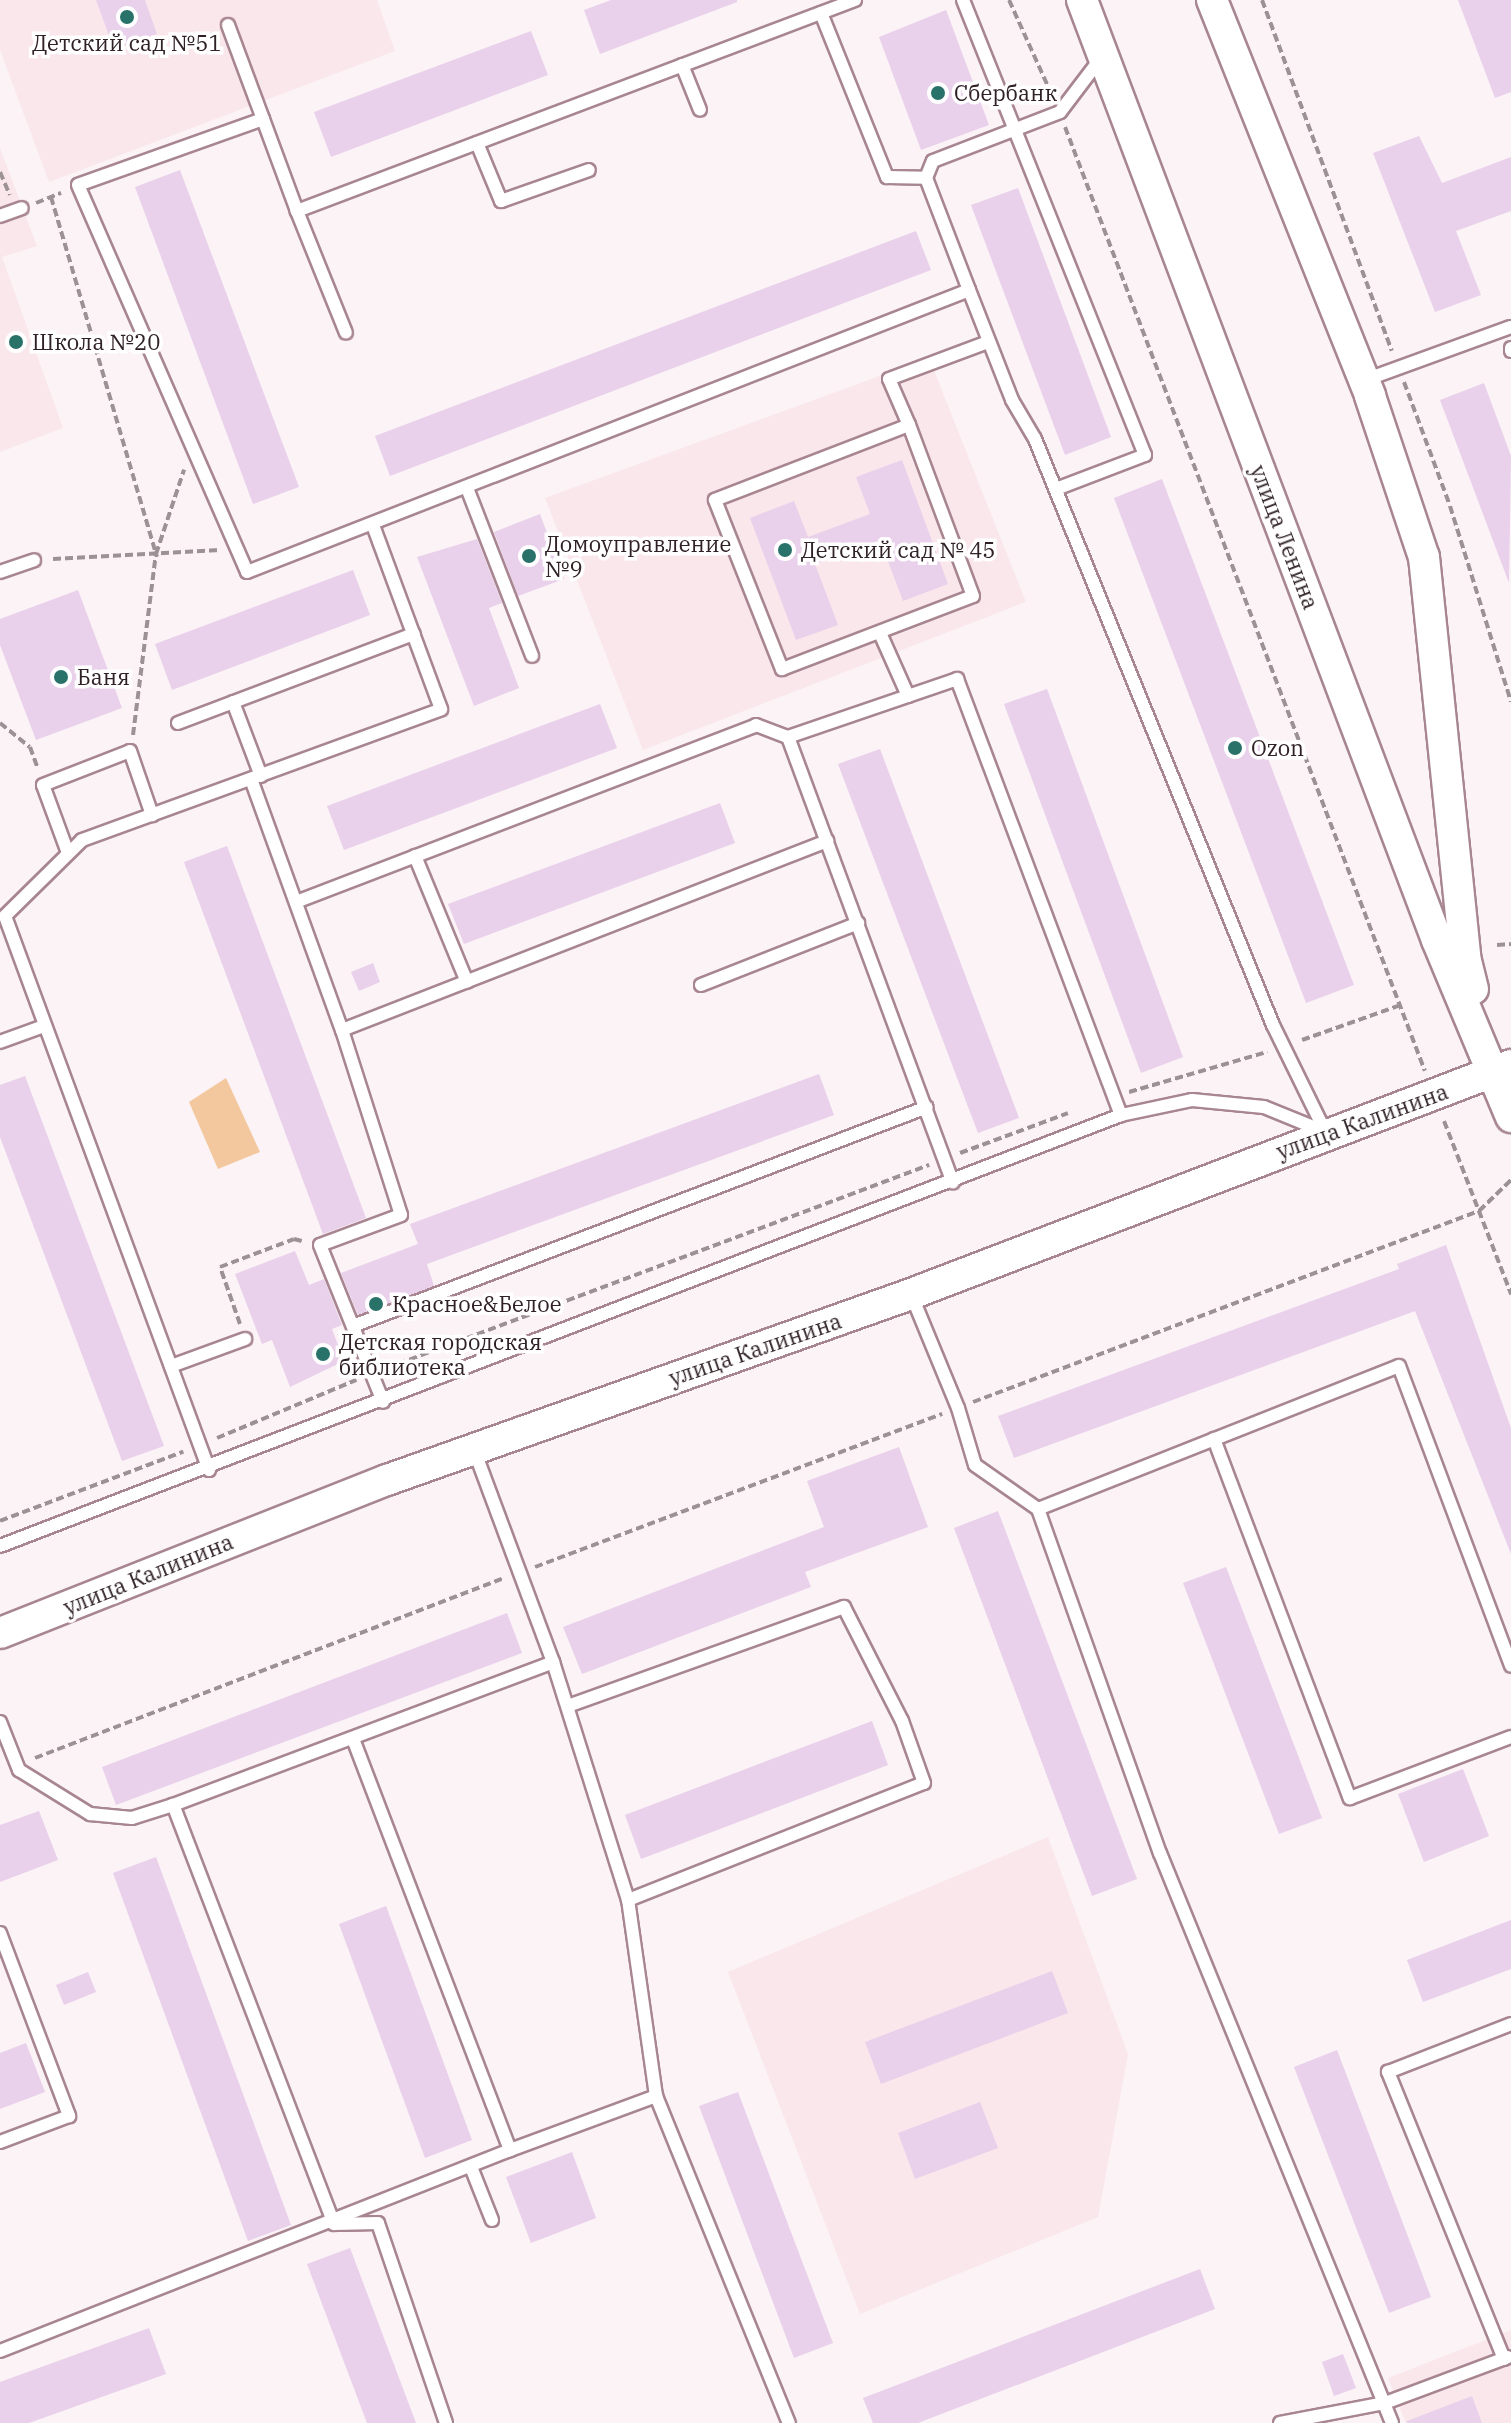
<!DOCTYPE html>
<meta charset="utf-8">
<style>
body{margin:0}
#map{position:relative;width:1511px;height:2423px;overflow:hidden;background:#fbf3f6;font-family:"IBM Plex Serif",serif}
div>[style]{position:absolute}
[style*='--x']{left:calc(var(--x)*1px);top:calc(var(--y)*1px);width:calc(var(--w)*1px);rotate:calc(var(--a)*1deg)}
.built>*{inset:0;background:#fae7ec}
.green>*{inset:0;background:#f4c89e}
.building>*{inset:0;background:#e9d0eb}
.path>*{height:4px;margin-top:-2px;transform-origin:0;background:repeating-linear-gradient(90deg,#9c9194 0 8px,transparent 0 12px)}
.roads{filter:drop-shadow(2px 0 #a88691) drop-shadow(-2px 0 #a88691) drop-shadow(0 2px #a88691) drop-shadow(0 -2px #a88691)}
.service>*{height:12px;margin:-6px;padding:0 6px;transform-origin:6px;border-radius:6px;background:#fff}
.tertiary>*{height:30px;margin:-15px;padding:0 15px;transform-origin:15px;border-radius:15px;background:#fff}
.dots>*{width:22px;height:22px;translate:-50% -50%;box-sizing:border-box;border:4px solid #fff;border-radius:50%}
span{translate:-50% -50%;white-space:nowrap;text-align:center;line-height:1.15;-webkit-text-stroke:7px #fff;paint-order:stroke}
.poi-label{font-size:22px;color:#2f2125}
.left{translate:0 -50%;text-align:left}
.street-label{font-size:22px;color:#2f2125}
</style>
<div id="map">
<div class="built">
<i style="clip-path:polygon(0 0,377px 0,395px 51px,49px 182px,0 50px)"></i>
<i style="clip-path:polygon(0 148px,37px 246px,2px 257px,63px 428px,0 452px)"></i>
<i style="clip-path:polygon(929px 358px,1026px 602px,643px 750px,545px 498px)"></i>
<i style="clip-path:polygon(1048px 1837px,1128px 2054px,1098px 2217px,860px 2314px,728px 1972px)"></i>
<i style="clip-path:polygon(1511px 2330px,1511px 2423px,1406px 2423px,1388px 2378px)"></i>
</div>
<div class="green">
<i style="clip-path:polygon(226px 1078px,260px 1152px,218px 1169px,189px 1102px)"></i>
</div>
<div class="building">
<i style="clip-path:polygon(96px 0,145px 0,157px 34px,114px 49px)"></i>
<i style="clip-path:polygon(611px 0,737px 0,737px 2px,600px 54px,584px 10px)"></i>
<i style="clip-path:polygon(1458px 0,1511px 0,1511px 92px,1495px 98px)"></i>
<i style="clip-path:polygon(946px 10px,989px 125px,921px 150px,879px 37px)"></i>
<i style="clip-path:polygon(531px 31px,548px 75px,331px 157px,314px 112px)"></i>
<i style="clip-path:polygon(1419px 136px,1442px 183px,1511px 157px,1511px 211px,1456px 231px,1481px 295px,1435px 312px,1373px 153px)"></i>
<i style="clip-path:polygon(180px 170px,299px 487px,253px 504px,135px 187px)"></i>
<i style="clip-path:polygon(1018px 188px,1111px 437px,1065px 455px,971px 205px)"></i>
<i style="clip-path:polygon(916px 231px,931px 270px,390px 476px,375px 436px)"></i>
<i style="clip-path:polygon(1484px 383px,1511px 456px,1509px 583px,1440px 400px)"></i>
<i style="clip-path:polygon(902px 460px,948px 584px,903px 601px,880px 540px,815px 564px,838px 625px,796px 640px,750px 518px,794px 501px,808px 537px,870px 514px,856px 477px)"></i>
<i style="clip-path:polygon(1162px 479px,1354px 985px,1306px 1003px,1114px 498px)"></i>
<i style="clip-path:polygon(540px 514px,564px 579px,518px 596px,494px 532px)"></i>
<i style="clip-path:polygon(477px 539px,502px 603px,489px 608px,519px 688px,474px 706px,417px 557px)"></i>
<i style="clip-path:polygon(353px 570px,370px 615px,172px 690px,155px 644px)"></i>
<i style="clip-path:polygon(78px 590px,122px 708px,36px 740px,0 645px,0 619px)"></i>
<i style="clip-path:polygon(1047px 689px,1183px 1057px,1141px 1073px,1004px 704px)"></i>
<i style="clip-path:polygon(600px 704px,617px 748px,344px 850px,327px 806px)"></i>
<i style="clip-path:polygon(880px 749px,1019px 1118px,978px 1133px,838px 764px)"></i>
<i style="clip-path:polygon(720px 803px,735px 843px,464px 944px,448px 904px)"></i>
<i style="clip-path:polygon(227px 846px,366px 1218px,323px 1234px,184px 862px)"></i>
<i style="clip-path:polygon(373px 963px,380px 982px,359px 991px,351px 972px)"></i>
<i style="clip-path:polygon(819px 1074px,834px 1115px,427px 1264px,434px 1286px,358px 1315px,341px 1273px,418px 1244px,410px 1224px)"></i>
<i style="clip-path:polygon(25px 1076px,164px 1446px,122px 1461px,0 1137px,0 1085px)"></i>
<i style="clip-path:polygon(1446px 1245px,1511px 1428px,1511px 1554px,1415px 1311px,1014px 1458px,998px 1416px,1399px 1269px,1397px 1264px)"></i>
<i style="clip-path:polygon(295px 1251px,309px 1285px,324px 1279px,342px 1325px,332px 1329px,344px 1361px,290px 1387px,272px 1340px,262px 1344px,235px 1274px)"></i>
<i style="clip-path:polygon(899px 1447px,928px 1527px,805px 1572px,811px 1587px,582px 1674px,563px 1627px,824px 1527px,807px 1481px)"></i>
<i style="clip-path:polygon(998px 1511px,1137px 1879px,1092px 1896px,954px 1528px)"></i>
<i style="clip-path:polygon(1226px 1567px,1322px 1818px,1279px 1834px,1183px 1583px)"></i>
<i style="clip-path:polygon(507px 1613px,522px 1653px,116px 1805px,102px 1767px)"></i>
<i style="clip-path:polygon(872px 1721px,888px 1765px,641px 1859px,625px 1815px)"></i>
<i style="clip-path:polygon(1463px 1769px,1489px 1836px,1424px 1862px,1398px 1794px)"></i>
<i style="clip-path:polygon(39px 1811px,58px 1860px,0 1882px,0 1825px)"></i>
<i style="clip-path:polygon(156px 1857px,291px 2225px,248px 2241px,113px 1873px)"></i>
<i style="clip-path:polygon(386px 1906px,472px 2140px,425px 2158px,339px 1924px)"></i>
<i style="clip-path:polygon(1511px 1920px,1511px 1969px,1423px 2002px,1407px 1960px)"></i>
<i style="clip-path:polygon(1052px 1971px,1068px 2013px,881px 2084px,865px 2042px)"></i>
<i style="clip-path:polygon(88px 1972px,96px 1992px,64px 2005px,56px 1985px)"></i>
<i style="clip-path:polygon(26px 2043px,45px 2092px,0 2109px,0 2053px)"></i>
<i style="clip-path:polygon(1337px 2050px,1431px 2297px,1389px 2313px,1294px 2067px)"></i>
<i style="clip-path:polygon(738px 2092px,833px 2343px,794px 2358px,699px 2106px)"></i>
<i style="clip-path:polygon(980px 2102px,998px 2148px,915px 2179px,898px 2133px)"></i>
<i style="clip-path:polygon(572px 2152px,596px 2218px,531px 2243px,506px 2177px)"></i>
<i style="clip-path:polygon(350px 2248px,416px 2423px,367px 2423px,307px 2264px)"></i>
<i style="clip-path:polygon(1200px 2269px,1215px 2309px,918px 2423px,873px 2423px,863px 2398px)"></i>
<i style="clip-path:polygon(149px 2328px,166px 2374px,29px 2423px,0 2423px,0 2382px)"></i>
<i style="clip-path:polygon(1343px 2354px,1356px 2388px,1334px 2396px,1322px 2362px)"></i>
<i style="clip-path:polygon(1472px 2396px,1482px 2423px,1407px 2423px,1407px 2421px)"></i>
</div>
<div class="path">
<i style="--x:1009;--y:0;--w:102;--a:65.7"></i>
<i style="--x:1262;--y:0;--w:374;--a:69.7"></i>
<i style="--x:1065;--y:127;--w:1010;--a:69.13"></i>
<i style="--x:0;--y:172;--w:25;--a:67"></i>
<i style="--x:51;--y:197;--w:375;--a:73.6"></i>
<i style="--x:36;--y:203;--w:27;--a:-22"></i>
<i style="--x:1404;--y:382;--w:132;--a:69.6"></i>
<i style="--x:1450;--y:506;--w:205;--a:72.7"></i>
<i style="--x:53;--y:559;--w:167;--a:-3.1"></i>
<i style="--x:0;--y:723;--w:38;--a:39"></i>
<i style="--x:30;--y:747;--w:23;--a:70"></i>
<i style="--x:133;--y:735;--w:182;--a:-82.8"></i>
<i style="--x:156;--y:554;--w:89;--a:-71.6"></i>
<i style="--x:1497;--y:945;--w:14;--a:-4"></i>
<i style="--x:1302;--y:1040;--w:105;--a:-19.5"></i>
<i style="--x:1129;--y:1092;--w:144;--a:-16.2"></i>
<i style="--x:1444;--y:1121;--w:186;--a:68.8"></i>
<i style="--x:960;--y:1153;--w:115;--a:-20.3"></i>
<i style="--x:240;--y:1324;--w:60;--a:-109.3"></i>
<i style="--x:220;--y:1267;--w:79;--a:-20.7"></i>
<i style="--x:294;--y:1239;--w:8;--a:14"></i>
<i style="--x:387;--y:1368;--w:579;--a:-20.53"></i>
<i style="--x:973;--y:1402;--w:541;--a:-20.68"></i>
<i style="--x:1479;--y:1211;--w:45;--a:-44.1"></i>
<i style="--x:217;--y:1438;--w:151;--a:-22.6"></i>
<i style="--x:0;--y:1521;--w:196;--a:-20.7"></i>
<i style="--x:535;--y:1567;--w:435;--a:-20.6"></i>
<i style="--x:35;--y:1758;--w:502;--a:-21"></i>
</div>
<div class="roads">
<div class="service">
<i style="--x:855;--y:0;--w:597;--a:159.29"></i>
<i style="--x:297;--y:211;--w:98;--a:-110.3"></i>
<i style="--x:263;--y:119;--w:196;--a:160.4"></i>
<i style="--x:78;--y:185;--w:422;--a:66.4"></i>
<i style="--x:247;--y:572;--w:775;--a:-21.33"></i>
<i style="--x:969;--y:290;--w:118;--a:68.6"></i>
<i style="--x:1012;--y:400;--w:45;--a:59.5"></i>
<i style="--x:1035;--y:439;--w:632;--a:67.9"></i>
<i style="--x:1273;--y:1025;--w:120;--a:63.9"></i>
<i style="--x:963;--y:0;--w:490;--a:68.2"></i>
<i style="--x:1145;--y:455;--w:95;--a:159.1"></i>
<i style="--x:821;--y:13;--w:177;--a:68.1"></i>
<i style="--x:887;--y:177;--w:39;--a:1"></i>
<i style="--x:228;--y:25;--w:100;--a:69.6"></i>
<i style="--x:682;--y:65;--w:48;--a:68.2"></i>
<i style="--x:477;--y:143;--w:63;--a:67.5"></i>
<i style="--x:501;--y:201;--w:93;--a:-19.4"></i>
<i style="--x:297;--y:211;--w:131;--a:68.1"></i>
<i style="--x:0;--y:216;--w:23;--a:-20"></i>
<i style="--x:969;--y:290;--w:120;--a:-111"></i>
<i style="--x:926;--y:178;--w:18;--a:-68"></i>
<i style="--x:933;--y:161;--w:136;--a:-21.1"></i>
<i style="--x:1060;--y:112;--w:68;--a:-52.8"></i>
<i style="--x:1511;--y:348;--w:3;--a:90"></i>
<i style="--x:1365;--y:380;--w:155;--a:-20"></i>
<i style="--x:909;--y:425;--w:208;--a:158.9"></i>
<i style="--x:715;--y:500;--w:182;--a:68.4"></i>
<i style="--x:782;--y:669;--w:204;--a:-20.9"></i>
<i style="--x:973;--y:596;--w:183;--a:-110.5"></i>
<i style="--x:909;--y:425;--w:50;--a:-113.5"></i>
<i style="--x:889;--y:379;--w:106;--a:-20.5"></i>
<i style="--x:467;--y:488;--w:180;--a:68.8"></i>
<i style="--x:0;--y:572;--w:36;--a:-19"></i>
<i style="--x:880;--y:633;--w:69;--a:66"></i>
<i style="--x:233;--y:702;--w:79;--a:69.3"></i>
<i style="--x:178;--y:723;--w:252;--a:-20.7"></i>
<i style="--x:788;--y:737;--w:475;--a:69.7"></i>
<i style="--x:251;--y:779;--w:267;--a:70.1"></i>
<i style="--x:342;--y:1030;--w:194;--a:72.3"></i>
<i style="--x:401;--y:1215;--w:86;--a:159.7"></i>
<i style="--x:320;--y:1245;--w:169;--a:68.1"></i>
<i style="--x:68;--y:853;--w:72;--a:-110.2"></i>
<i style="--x:43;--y:785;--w:93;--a:-21.3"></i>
<i style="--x:130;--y:751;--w:68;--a:71"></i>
<i style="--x:415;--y:856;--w:136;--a:67.6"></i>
<i style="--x:296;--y:902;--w:493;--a:-21"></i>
<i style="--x:756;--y:725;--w:34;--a:21"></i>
<i style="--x:788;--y:737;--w:179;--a:-18.9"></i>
<i style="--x:957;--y:679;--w:466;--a:69.4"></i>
<i style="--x:701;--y:985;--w:169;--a:-21.5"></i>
<i style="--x:342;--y:1030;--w:521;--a:-21.29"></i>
<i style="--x:0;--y:1042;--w:47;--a:-20"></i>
<i style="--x:911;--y:1294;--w:123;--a:67.6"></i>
<i style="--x:958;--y:1408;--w:59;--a:73.4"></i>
<i style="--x:975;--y:1465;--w:77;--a:34.9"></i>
<i style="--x:1038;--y:1509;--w:388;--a:-21.6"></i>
<i style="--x:1399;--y:1366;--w:320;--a:69.5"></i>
<i style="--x:353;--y:1326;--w:614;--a:-20.88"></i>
<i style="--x:171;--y:1366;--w:79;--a:-20"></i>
<i style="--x:1214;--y:1439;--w:384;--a:69.3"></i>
<i style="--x:1350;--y:1798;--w:172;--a:-20.8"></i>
<i style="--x:209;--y:1470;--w:590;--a:-110.22"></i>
<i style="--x:5;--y:916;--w:108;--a:-44.6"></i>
<i style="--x:82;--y:840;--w:382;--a:-20"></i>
<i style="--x:441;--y:709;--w:196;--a:-110.3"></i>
<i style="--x:1038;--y:1509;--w:365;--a:70.5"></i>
<i style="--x:1160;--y:1853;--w:615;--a:67.85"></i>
<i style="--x:0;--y:1546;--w:1201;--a:-21.03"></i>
<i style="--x:1121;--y:1115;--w:73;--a:-11.9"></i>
<i style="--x:1192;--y:1100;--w:72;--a:5.6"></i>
<i style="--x:1264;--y:1107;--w:64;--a:22.1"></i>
<i style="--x:553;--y:1662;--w:250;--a:72.5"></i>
<i style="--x:628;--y:1900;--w:318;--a:-21.6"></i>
<i style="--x:924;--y:1783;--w:66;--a:-109.5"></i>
<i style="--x:902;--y:1721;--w:128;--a:-117"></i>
<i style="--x:844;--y:1607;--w:290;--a:160.3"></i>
<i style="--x:0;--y:1722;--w:52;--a:68.4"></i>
<i style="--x:19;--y:1770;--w:84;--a:31.8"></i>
<i style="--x:90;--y:1814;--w:42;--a:5.4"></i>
<i style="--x:132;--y:1818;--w:43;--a:-17.6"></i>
<i style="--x:0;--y:1933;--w:196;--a:69.3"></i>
<i style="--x:69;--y:2116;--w:74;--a:159.4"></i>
<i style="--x:656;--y:2096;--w:353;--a:67.9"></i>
<i style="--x:510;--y:2150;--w:156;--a:-20.3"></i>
<i style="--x:656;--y:2096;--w:198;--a:-98.1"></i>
<i style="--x:471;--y:2167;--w:57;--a:68.4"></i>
<i style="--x:0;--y:2351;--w:548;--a:-21.51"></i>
<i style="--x:510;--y:2150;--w:438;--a:-110.9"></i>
<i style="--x:1504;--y:2359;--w:310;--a:-112"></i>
<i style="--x:1388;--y:2072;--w:132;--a:-21.3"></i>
<i style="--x:446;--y:2423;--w:211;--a:-108.8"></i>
<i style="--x:378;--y:2223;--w:44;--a:178.7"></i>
<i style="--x:334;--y:2224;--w:449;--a:-111"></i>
<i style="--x:173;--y:1805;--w:406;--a:-20.6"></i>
<i style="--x:553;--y:1662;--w:226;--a:-110.4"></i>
<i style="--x:1280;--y:2423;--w:107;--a:-10.8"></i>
<i style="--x:1385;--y:2403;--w:131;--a:-20.5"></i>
</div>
<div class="tertiary">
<i style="--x:1082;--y:0;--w:1005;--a:69.31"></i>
<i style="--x:1437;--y:940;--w:192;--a:67.3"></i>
<i style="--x:1212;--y:0;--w:426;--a:68.2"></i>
<i style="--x:1370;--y:396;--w:170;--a:71.5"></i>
<i style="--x:1424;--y:557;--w:402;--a:84.1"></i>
<i style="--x:1465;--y:957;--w:33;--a:76"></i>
<i style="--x:0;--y:1633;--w:416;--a:-21.6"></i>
<i style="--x:387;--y:1480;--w:556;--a:-19.54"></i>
<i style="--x:911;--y:1294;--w:642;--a:-20.89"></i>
</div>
</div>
<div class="dots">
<i style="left:127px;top:17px;background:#29726a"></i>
<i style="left:938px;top:93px;background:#29726a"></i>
<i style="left:16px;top:342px;background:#29726a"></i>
<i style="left:785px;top:550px;background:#29726a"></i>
<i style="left:529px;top:556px;background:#29726a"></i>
<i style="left:61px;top:677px;background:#29726a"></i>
<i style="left:1235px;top:748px;background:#29726a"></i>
<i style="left:376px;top:1304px;background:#29726a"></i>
<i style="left:323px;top:1354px;background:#29726a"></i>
</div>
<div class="poi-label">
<span style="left:127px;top:43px">Детский сад №51</span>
<span class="left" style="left:954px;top:93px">Сбербанк</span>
<span class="left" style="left:32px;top:342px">Школа №20</span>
<span class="left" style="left:545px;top:556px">Домоуправление<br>№9</span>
<span class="left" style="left:801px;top:550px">Детский сад № 45</span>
<span class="left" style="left:77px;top:677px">Баня</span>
<span class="left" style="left:1251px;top:748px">Ozon</span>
<span class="left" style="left:392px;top:1304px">Красное&amp;Белое</span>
<span class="left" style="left:339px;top:1354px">Детская городская<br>библиотека</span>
</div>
<div class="street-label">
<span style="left:1285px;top:537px;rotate:69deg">улица Ленина</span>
<span style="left:1362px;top:1121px;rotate:-20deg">улица Калинина</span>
<span style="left:755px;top:1349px;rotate:-19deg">улица Калинина</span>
<span style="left:148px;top:1574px;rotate:-22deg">улица Калинина</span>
</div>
</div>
